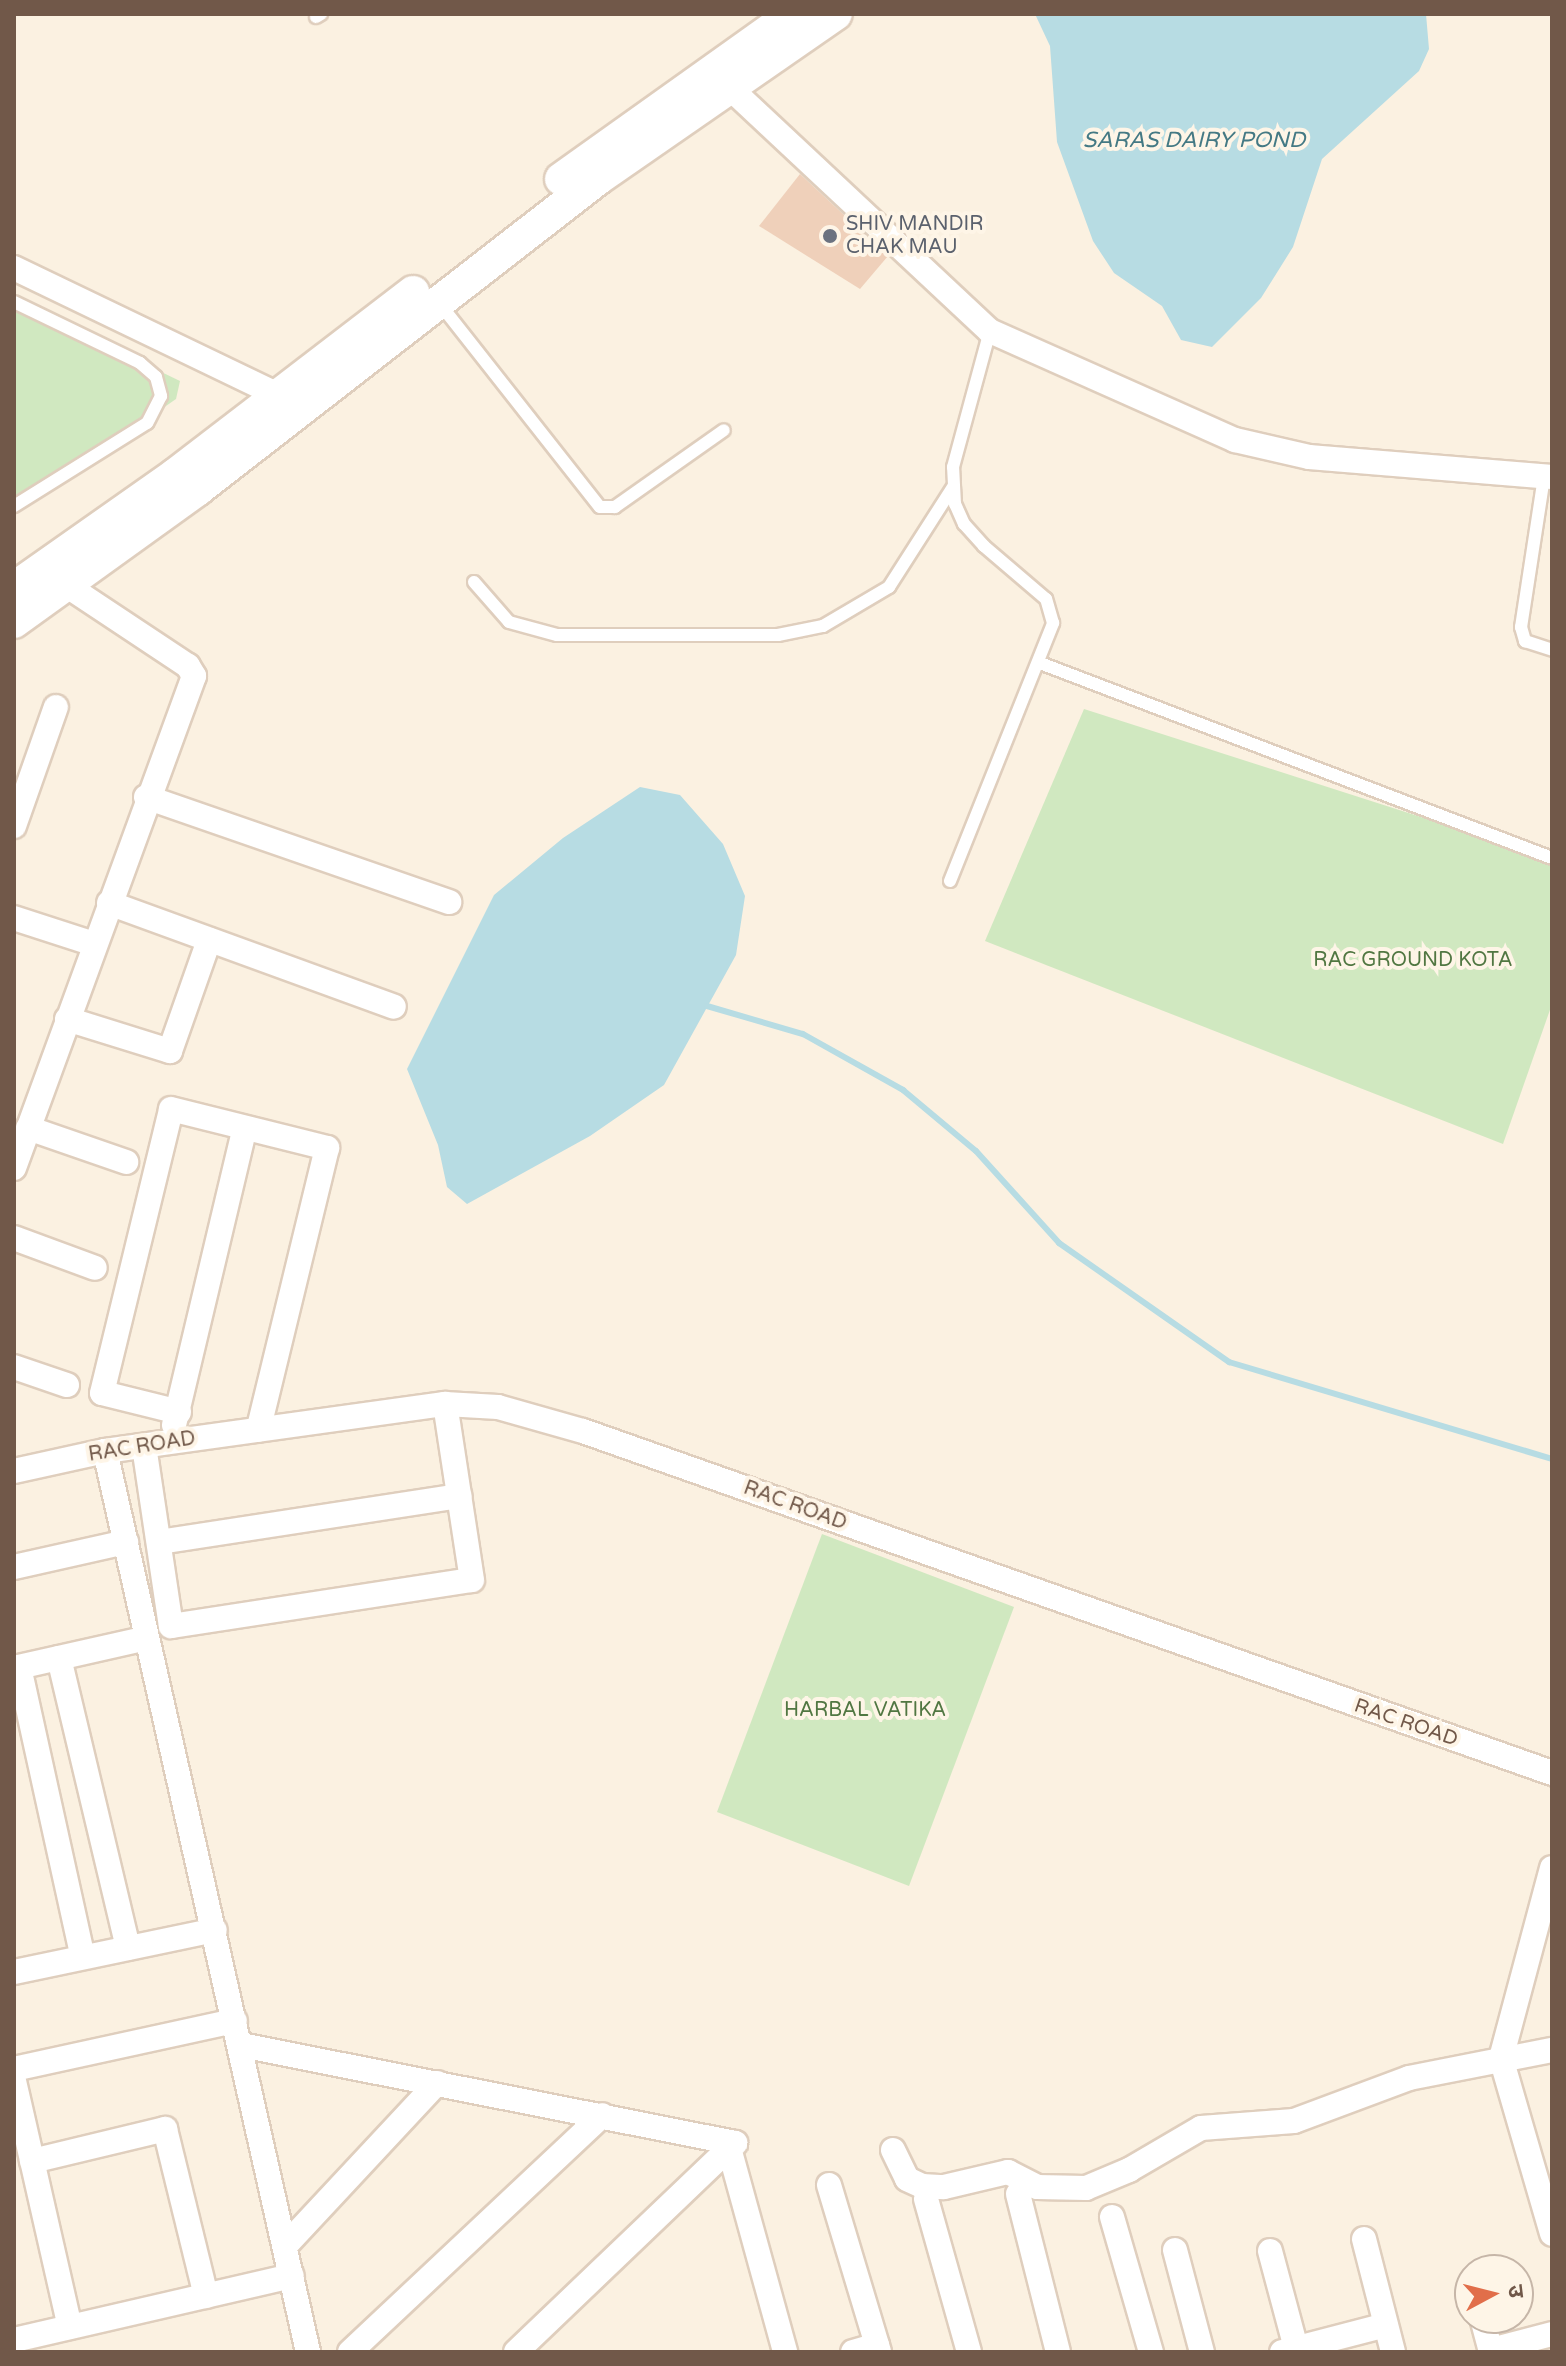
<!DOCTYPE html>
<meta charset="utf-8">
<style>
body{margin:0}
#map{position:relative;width:1566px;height:2366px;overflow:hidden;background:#fbf1e1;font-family:"Varela Round","Noto Sans Devanagari",sans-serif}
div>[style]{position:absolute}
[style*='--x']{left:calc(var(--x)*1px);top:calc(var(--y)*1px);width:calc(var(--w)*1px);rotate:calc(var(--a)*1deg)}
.green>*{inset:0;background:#d0e8c0}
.water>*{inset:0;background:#b7dce3}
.stream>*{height:6px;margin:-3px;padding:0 3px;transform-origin:3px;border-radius:3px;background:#b7dce3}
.building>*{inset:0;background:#efd0ba}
.roads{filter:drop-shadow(2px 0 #dfcebd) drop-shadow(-2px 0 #dfcebd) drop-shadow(0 2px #dfcebd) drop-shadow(0 -2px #dfcebd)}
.lane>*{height:12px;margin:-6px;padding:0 6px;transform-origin:6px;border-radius:6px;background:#fff}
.street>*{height:24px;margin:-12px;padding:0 12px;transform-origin:12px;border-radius:12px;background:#fff}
.secondary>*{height:32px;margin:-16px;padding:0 16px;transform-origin:16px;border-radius:16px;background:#fff}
.dots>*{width:22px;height:22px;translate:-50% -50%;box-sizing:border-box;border:4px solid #fef5e7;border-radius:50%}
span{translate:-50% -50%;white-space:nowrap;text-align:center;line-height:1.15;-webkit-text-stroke:8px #fef5e7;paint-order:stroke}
.worship-label{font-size:20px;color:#5b616d}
.left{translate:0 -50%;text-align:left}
.park-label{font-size:20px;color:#517742}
.street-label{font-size:20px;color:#715849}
.water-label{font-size:22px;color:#447984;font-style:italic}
.frame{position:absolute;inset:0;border:16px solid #715849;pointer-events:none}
.north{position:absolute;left:1454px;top:2254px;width:80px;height:80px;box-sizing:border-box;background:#fef5e7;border:2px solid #c6b6a8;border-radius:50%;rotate:83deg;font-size:22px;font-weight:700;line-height:32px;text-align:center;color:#715849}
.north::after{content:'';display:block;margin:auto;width:28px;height:36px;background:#e16e4a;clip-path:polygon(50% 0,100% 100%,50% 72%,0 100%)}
</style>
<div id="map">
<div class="green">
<i style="clip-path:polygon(14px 301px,180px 381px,176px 399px,14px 512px)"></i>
<i style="clip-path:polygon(1084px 709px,1552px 859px,1552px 1004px,1503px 1144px,985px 941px)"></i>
<i style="clip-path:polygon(822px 1534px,1014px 1607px,909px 1886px,717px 1812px)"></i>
</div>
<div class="water">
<i style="clip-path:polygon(1035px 14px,1426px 14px,1429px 49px,1419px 71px,1322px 159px,1293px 247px,1261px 298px,1212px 347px,1181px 340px,1162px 306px,1114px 273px,1093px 241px,1057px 142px,1050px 46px)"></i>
<i style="clip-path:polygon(640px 787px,680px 795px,723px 844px,745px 896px,736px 955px,664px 1085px,590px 1136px,467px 1204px,447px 1187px,438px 1145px,407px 1069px,494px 895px,563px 838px)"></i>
</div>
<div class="stream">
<i style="--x:707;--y:1006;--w:100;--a:16.3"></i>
<i style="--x:803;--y:1034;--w:115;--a:29.2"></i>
<i style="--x:903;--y:1090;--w:95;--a:39.9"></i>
<i style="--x:976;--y:1151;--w:124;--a:47.9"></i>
<i style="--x:1059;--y:1243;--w:208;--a:35"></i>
<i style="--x:1229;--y:1362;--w:337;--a:16.7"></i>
</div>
<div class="building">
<i style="clip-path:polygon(800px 174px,888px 256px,860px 289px,759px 226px)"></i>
</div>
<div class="roads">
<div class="lane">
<i style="--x:316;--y:17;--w:6;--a:-31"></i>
<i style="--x:14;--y:302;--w:140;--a:25.8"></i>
<i style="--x:140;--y:363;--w:21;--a:41"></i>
<i style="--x:156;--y:377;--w:20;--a:75"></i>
<i style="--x:161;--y:396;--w:30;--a:117"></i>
<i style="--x:147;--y:423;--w:157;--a:148"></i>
<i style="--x:440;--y:304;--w:258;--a:51.8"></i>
<i style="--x:600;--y:507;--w:15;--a:0"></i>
<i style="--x:615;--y:507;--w:133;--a:-35.2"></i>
<i style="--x:1544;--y:477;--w:152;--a:98.7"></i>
<i style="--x:1521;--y:627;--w:15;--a:74"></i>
<i style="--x:1525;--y:641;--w:28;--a:18"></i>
<i style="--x:474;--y:582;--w:53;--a:48.8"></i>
<i style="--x:509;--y:622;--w:50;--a:15.2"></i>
<i style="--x:557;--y:635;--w:221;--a:0"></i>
<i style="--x:778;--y:635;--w:46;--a:-11.3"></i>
<i style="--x:823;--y:626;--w:77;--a:-30.6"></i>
<i style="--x:889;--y:587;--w:119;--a:-57.4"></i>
<i style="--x:1040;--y:663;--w:548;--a:20.85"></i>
<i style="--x:950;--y:881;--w:278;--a:-68.2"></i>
<i style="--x:1053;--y:623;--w:25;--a:-106"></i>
<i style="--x:1046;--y:599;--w:82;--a:-139.5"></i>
<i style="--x:984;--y:546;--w:30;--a:-132"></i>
<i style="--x:964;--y:524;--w:22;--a:-114"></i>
<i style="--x:955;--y:504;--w:37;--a:-93"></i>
<i style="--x:953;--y:467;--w:141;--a:-74.8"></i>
</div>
<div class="street">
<i style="--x:731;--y:89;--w:354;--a:43.1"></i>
<i style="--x:990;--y:331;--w:268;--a:24"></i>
<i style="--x:1235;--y:440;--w:76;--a:12.9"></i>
<i style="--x:1309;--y:457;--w:244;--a:4.7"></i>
<i style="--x:14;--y:268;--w:295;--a:25.7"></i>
<i style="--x:146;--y:797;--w:321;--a:19.1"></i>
<i style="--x:14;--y:826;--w:126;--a:-70.6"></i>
<i style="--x:109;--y:903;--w:303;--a:20"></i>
<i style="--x:14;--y:918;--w:84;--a:18"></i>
<i style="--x:67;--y:1019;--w:108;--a:17.3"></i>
<i style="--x:170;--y:1051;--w:118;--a:-70.6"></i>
<i style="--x:28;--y:1128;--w:104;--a:19.1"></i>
<i style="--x:14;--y:1168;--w:524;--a:-69.9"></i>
<i style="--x:194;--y:676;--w:12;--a:-121"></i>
<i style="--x:188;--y:666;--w:146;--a:-146.4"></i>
<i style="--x:14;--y:1238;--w:86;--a:20.3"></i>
<i style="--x:14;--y:1367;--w:56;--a:18.8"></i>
<i style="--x:179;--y:1412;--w:79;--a:-166.1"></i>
<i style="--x:102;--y:1393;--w:292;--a:-76.3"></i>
<i style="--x:171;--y:1109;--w:161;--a:14"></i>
<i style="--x:327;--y:1148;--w:290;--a:103.7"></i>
<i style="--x:174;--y:1425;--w:305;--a:-76.6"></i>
<i style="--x:144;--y:1446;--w:182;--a:81.5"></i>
<i style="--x:171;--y:1626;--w:304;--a:-8.7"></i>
<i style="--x:472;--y:1580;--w:178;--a:-98.7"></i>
<i style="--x:105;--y:1451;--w:924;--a:77.3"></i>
<i style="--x:14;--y:1471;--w:93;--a:-12.4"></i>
<i style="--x:105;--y:1451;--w:343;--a:-7.9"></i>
<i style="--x:445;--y:1404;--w:53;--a:3.2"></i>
<i style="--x:498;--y:1407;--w:88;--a:15.8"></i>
<i style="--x:583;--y:1431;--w:1028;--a:19.44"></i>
<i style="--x:159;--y:1542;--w:304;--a:-8.7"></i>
<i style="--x:14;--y:1567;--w:115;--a:-12.6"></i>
<i style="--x:59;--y:1658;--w:298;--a:76.6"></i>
<i style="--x:19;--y:1667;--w:297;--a:77.6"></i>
<i style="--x:14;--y:1668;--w:136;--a:-12.7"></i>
<i style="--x:1552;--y:1868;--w:197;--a:105"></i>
<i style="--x:1501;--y:2058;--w:183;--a:73.8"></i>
<i style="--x:14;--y:1972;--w:205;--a:-11.8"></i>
<i style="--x:241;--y:2045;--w:504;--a:11.22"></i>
<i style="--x:14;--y:2069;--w:226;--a:-12.3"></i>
<i style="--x:14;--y:2081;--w:252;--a:77.2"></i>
<i style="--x:729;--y:2148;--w:212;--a:74.6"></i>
<i style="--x:893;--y:2150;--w:32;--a:64"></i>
<i style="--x:907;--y:2179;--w:17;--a:25"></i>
<i style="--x:922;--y:2186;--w:22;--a:3"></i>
<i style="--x:944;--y:2187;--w:66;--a:-13.2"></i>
<i style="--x:1008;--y:2172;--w:33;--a:27"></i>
<i style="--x:1037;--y:2187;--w:49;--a:1.2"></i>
<i style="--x:1086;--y:2188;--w:47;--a:-22.7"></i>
<i style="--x:1129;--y:2170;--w:83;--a:-30.3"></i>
<i style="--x:1201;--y:2128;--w:93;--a:-4.3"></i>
<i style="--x:1294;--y:2121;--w:123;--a:-20.5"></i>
<i style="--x:1409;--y:2078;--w:146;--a:-11.1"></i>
<i style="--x:32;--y:2161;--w:137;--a:-13.5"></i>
<i style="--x:165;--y:2129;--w:172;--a:76.2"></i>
<i style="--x:829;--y:2185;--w:174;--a:73.3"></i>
<i style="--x:1018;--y:2194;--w:163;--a:75.8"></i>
<i style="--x:926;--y:2199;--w:159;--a:74.3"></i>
<i style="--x:1112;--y:2217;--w:141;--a:73.9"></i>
<i style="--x:1364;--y:2239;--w:117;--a:75.6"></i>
<i style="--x:285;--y:2246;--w:223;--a:-47"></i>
<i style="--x:1175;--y:2250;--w:106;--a:75.2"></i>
<i style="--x:1270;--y:2251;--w:100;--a:75"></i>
<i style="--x:1482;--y:2318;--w:35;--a:75"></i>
<i style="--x:14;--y:2340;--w:285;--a:-13"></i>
<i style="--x:1491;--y:2350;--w:63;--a:-14.7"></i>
<i style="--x:350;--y:2352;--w:346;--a:-43.2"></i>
<i style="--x:516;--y:2352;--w:303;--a:-43.7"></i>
<i style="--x:853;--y:2352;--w:25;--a:-16"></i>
<i style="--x:1282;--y:2352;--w:107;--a:-14.6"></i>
</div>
<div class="secondary">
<i style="--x:561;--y:179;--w:284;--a:-35.5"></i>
<i style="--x:14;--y:588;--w:198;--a:-35.1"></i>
<i style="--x:176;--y:474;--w:299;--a:-37.5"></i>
<i style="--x:14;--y:622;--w:226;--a:-35.8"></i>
<i style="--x:197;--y:490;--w:509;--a:-37.82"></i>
<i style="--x:599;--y:178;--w:288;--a:-34.7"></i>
</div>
</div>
<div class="dots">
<i style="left:830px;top:236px;background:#6b7280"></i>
</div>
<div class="worship-label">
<span class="left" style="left:846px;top:236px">SHIV MANDIR<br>CHAK MAU</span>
</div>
<div class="park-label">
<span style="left:1413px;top:960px">RAC GROUND KOTA</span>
<span style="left:865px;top:1710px">HARBAL VATIKA</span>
</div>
<div class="street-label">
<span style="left:142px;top:1447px;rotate:-9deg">RAC ROAD</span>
<span style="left:795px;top:1506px;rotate:20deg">RAC ROAD</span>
<span style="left:1406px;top:1723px;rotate:19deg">RAC ROAD</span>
</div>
<div class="water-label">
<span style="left:1194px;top:141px">SARAS DAIRY POND</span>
</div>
<div class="frame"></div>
<div class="north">उ</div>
</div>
